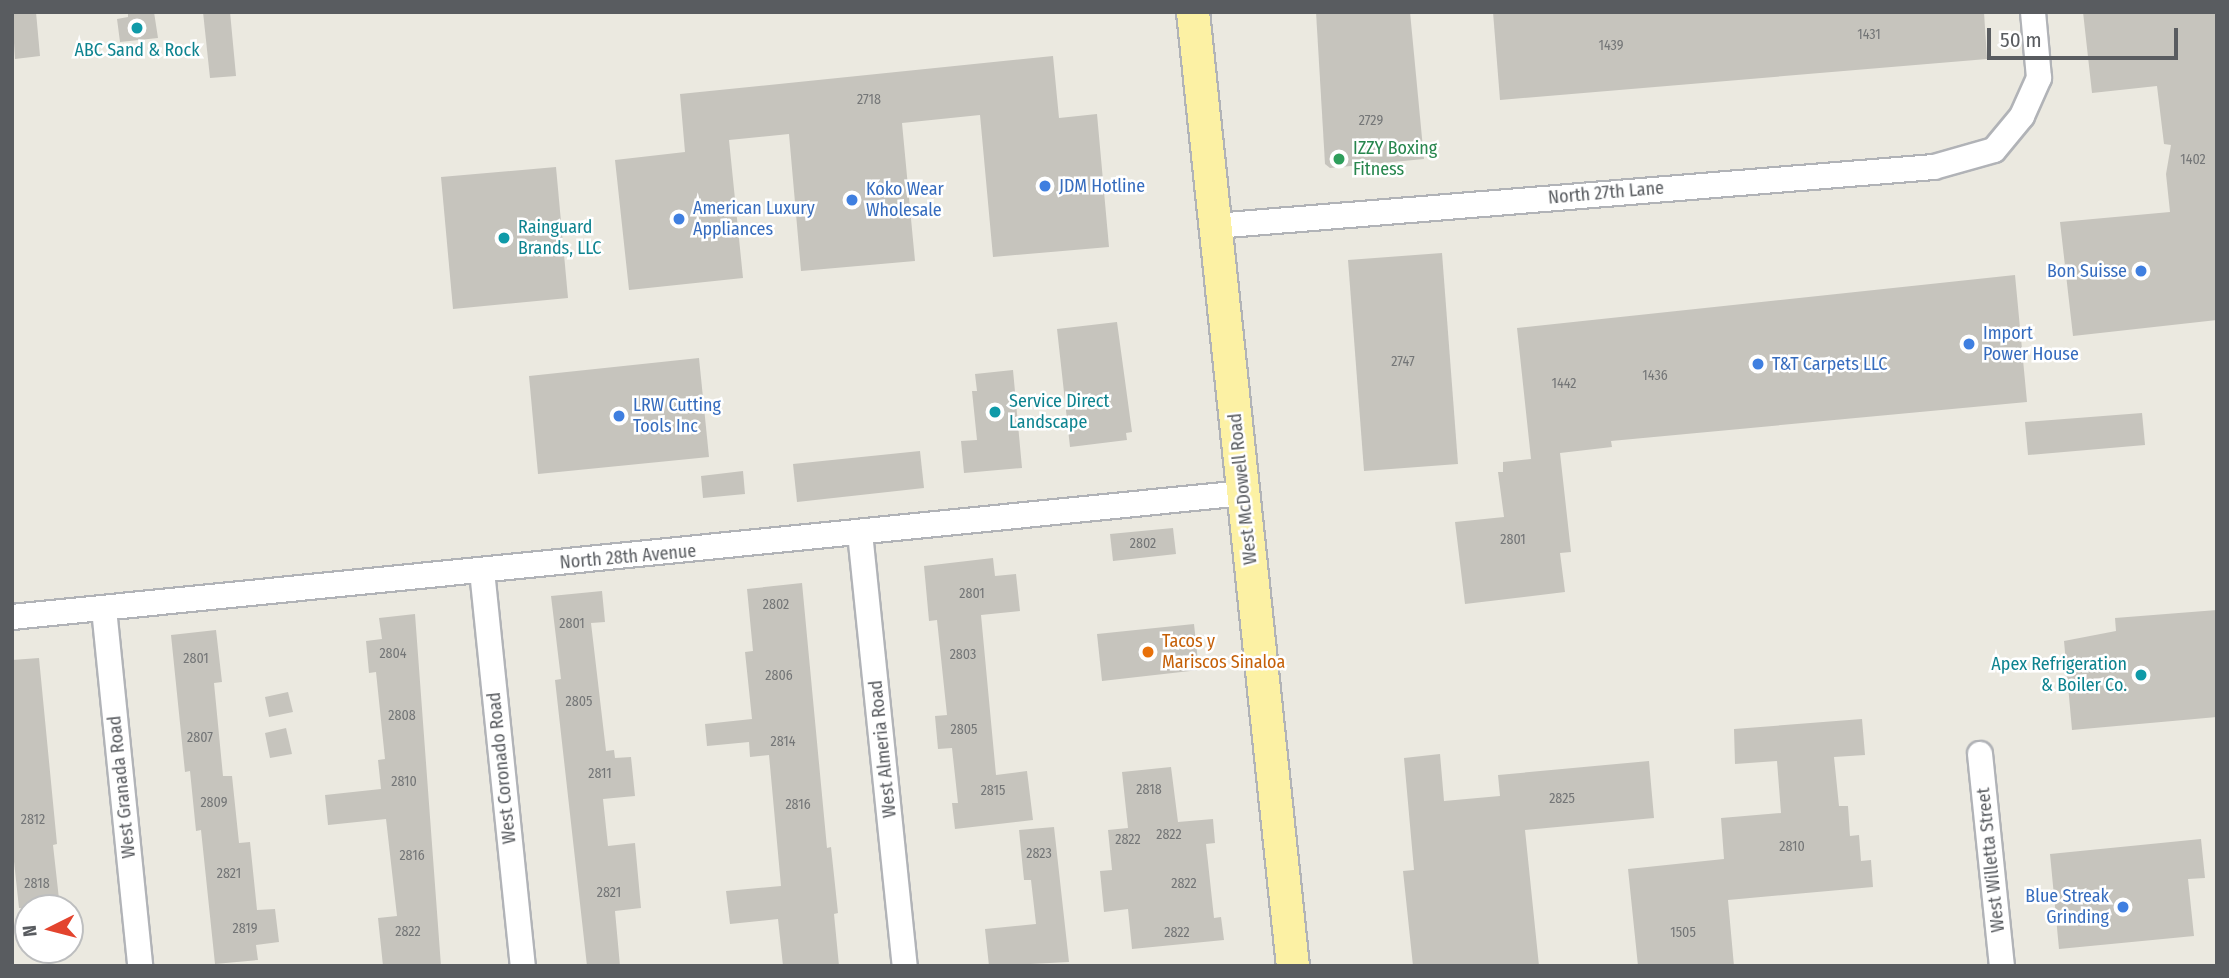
<!DOCTYPE html>
<style>
body{margin:0}
#map{position:relative;width:2229px;height:978px;overflow:hidden;background:#ebe9e0;font-family:"Fira Sans Condensed",sans-serif}
div>[style]{position:absolute}
[style*='--x']{left:calc(var(--x)*1px);top:calc(var(--y)*1px);width:calc(var(--w)*1px);rotate:calc(var(--a)*1deg)}
.building>*{inset:0;background:#c6c4bd}
.roads{filter:drop-shadow(2px 0 #b1b3b7) drop-shadow(-2px 0 #b1b3b7) drop-shadow(0 2px #b1b3b7) drop-shadow(0 -2px #b1b3b7)}
.minor>*{height:24px;margin:-12px;padding:0 12px;transform-origin:12px;border-radius:12px;background:#fff}
.major>*{height:32px;margin:-16px;padding:0 16px;transform-origin:16px;border-radius:16px;background:#fcf1a4}
.dots>*{width:19px;height:19px;translate:-50% -50%;box-sizing:border-box;border:4px solid #fff;border-radius:50%}
span{translate:-50% -50%;white-space:nowrap;text-align:center;line-height:1.15;-webkit-text-stroke:5px #fff;paint-order:stroke}
.number-label{font-size:14px;color:#747677}
.number-label span{-webkit-text-stroke-width:0}
.culture-label{font-size:18px;color:#0d838f}
.left{translate:0 -50%;text-align:left}
.right{translate:-100% -50%;text-align:right}
.leisure-label{font-size:18px;color:#27864d}
.shop-label{font-size:18px;color:#366cbe}
.street-label{font-size:18px;color:#595c60}
.food-label{font-size:18px;color:#c56008}
.frame{position:absolute;inset:0;border:14px solid #595c60;pointer-events:none}
.north{position:absolute;left:14px;top:894px;width:70px;height:70px;box-sizing:border-box;background:#fff;border:2px solid #bdbebf;border-radius:50%;rotate:264deg;font-size:19px;font-weight:700;line-height:28px;text-align:center;color:#595c60}
.north::after{content:'';display:block;margin:auto;width:24px;height:32px;background:#e3442e;clip-path:polygon(50% 0,100% 100%,50% 72%,0 100%)}
.scale{position:absolute;left:1987px;top:28px;width:191px;height:32px;box-sizing:border-box;border:4px solid #595c60;border-top:0;padding-left:9px;font-size:21px;line-height:24px;white-space:nowrap;color:#595c60;-webkit-text-stroke:5px #fff;paint-order:stroke}
</style>
<div id="map">
<div class="building">
<i style="clip-path:polygon(12px 12px,36px 12px,40px 56px,15px 59px)"></i>
<i style="clip-path:polygon(128px 12px,154px 12px,158px 38px,120px 42px,117px 19px,128px 17px)"></i>
<i style="clip-path:polygon(203px 12px,230px 12px,236px 76px,210px 78px)"></i>
<i style="clip-path:polygon(1316px 12px,1410px 12px,1424px 159px,1330px 168px,1325px 164px)"></i>
<i style="clip-path:polygon(1493px 12px,1984px 12px,1987px 59px,1500px 100px)"></i>
<i style="clip-path:polygon(2083px 12px,2217px 12px,2217px 320px,2073px 336px,2060px 222px,2170px 212px,2166px 174px,2171px 145px,2164px 144px,2157px 86px,2092px 93px)"></i>
<i style="clip-path:polygon(1053px 56px,1059px 118px,1097px 114px,1109px 247px,993px 257px,980px 115px,902px 123px,915px 261px,801px 271px,789px 134px,729px 140px,743px 278px,629px 290px,615px 160px,685px 152px,680px 94px)"></i>
<i style="clip-path:polygon(556px 167px,568px 298px,453px 309px,441px 177px)"></i>
<i style="clip-path:polygon(1442px 253px,1458px 464px,1364px 471px,1348px 260px)"></i>
<i style="clip-path:polygon(2015px 275px,2027px 402px,1611px 441px,1612px 447px,1560px 453px,1571px 552px,1560px 553px,1565px 592px,1465px 604px,1455px 522px,1504px 517px,1498px 472px,1503px 472px,1503px 462px,1531px 459px,1517px 328px)"></i>
<i style="clip-path:polygon(1117px 322px,1132px 432px,1126px 433px,1127px 440px,1070px 447px,1057px 329px)"></i>
<i style="clip-path:polygon(699px 358px,709px 457px,538px 474px,529px 376px)"></i>
<i style="clip-path:polygon(1013px 370px,1022px 468px,964px 473px,961px 441px,977px 440px,972px 391px,977px 391px,975px 374px)"></i>
<i style="clip-path:polygon(2142px 413px,2145px 445px,2028px 455px,2025px 422px)"></i>
<i style="clip-path:polygon(920px 451px,924px 488px,797px 502px,793px 464px)"></i>
<i style="clip-path:polygon(743px 471px,745px 494px,703px 498px,701px 476px)"></i>
<i style="clip-path:polygon(1173px 528px,1176px 554px,1113px 561px,1110px 534px)"></i>
<i style="clip-path:polygon(993px 558px,995px 576px,1016px 574px,1020px 611px,981px 615px,996px 775px,1027px 771px,1033px 820px,955px 829px,952px 803px,958px 803px,952px 748px,938px 749px,935px 716px,947px 715px,937px 620px,929px 621px,924px 566px)"></i>
<i style="clip-path:polygon(802px 583px,827px 848px,831px 847px,838px 913px,834px 914px,839px 966px,783px 966px,778px 919px,730px 924px,726px 891px,781px 886px,769px 755px,750px 757px,749px 742px,707px 746px,705px 724px,752px 719px,745px 652px,753px 651px,747px 589px)"></i>
<i style="clip-path:polygon(602px 591px,605px 622px,591px 623px,606px 751px,614px 750px,615px 758px,631px 757px,635px 796px,603px 799px,608px 846px,635px 843px,641px 908px,615px 911px,620px 966px,587px 966px,555px 680px,561px 679px,551px 596px)"></i>
<i style="clip-path:polygon(2217px 610px,2217px 717px,2072px 730px,2064px 641px,2116px 631px,2115px 618px)"></i>
<i style="clip-path:polygon(415px 614px,441px 966px,383px 966px,378px 918px,397px 916px,386px 819px,328px 825px,325px 795px,381px 789px,378px 760px,385px 759px,376px 672px,369px 673px,366px 641px,382px 639px,379px 618px)"></i>
<i style="clip-path:polygon(1194px 624px,1199px 670px,1102px 681px,1097px 634px)"></i>
<i style="clip-path:polygon(216px 630px,222px 682px,214px 683px,223px 776px,232px 776px,239px 843px,250px 842px,257px 910px,275px 909px,279px 942px,256px 945px,258px 960px,215px 964px,201px 830px,196px 831px,190px 771px,185px 772px,171px 635px)"></i>
<i style="clip-path:polygon(39px 658px,57px 844px,53px 845px,60px 908px,19px 908px,12px 843px,12px 660px)"></i>
<i style="clip-path:polygon(288px 692px,293px 712px,269px 717px,265px 697px)"></i>
<i style="clip-path:polygon(1862px 719px,1865px 755px,1834px 757px,1839px 806px,1848px 806px,1850px 836px,1859px 835px,1861px 861px,1871px 860px,1873px 887px,1728px 900px,1734px 966px,1638px 966px,1628px 869px,1724px 859px,1721px 818px,1781px 813px,1777px 761px,1735px 764px,1734px 729px)"></i>
<i style="clip-path:polygon(286px 728px,292px 754px,270px 758px,265px 733px)"></i>
<i style="clip-path:polygon(1440px 754px,1444px 801px,1500px 796px,1498px 775px,1649px 761px,1654px 818px,1525px 830px,1539px 966px,1413px 966px,1403px 871px,1414px 870px,1404px 758px)"></i>
<i style="clip-path:polygon(1171px 767px,1178px 822px,1213px 819px,1215px 843px,1206px 844px,1214px 918px,1221px 917px,1224px 940px,1132px 949px,1128px 909px,1104px 912px,1100px 871px,1112px 870px,1108px 830px,1128px 828px,1122px 772px)"></i>
<i style="clip-path:polygon(1054px 827px,1069px 962px,989px 966px,985px 929px,1036px 924px,1031px 880px,1024px 880px,1019px 830px)"></i>
<i style="clip-path:polygon(2201px 839px,2205px 878px,2188px 879px,2194px 936px,2059px 949px,2050px 854px)"></i>
</div>
<div class="roads">
<div class="minor">
<i style="--x:1215;--y:226;--w:721;--a:-4.69"></i>
<i style="--x:1934;--y:167;--w:62;--a:-15.8"></i>
<i style="--x:1994;--y:150;--w:44;--a:-50.5"></i>
<i style="--x:2022;--y:116;--w:42;--a:-65.9"></i>
<i style="--x:2039;--y:78;--w:66;--a:-95.2"></i>
<i style="--x:860;--y:533;--w:435;--a:84.1"></i>
<i style="--x:482;--y:571;--w:397;--a:84.1"></i>
<i style="--x:104;--y:609;--w:359;--a:84.2"></i>
<i style="--x:12;--y:617;--w:1237;--a:-5.75"></i>
<i style="--x:1980;--y:754;--w:213;--a:84.1"></i>
</div>
<div class="major">
<i style="--x:1193;--y:12;--w:959;--a:84.02"></i>
</div>
</div>
<div class="dots">
<i style="left:137px;top:28px;background:#0f9aa8"></i>
<i style="left:1339px;top:159px;background:#2e9e5b"></i>
<i style="left:1045px;top:186px;background:#3f7fe0"></i>
<i style="left:852px;top:200px;background:#3f7fe0"></i>
<i style="left:679px;top:219px;background:#3f7fe0"></i>
<i style="left:504px;top:238px;background:#0f9aa8"></i>
<i style="left:2141px;top:271px;background:#3f7fe0"></i>
<i style="left:1969px;top:344px;background:#3f7fe0"></i>
<i style="left:1758px;top:364px;background:#3f7fe0"></i>
<i style="left:995px;top:412px;background:#0f9aa8"></i>
<i style="left:619px;top:416px;background:#3f7fe0"></i>
<i style="left:1148px;top:652px;background:#e8710a"></i>
<i style="left:2141px;top:675px;background:#0f9aa8"></i>
<i style="left:2123px;top:907px;background:#3f7fe0"></i>
</div>
<div class="number-label">
<span style="left:1869px;top:35px">1431</span>
<span style="left:1611px;top:46px">1439</span>
<span style="left:869px;top:100px">2718</span>
<span style="left:1371px;top:121px">2729</span>
<span style="left:2193px;top:160px">1402</span>
<span style="left:1403px;top:362px">2747</span>
<span style="left:1655px;top:376px">1436</span>
<span style="left:1564px;top:384px">1442</span>
<span style="left:1513px;top:540px">2801</span>
<span style="left:1143px;top:544px">2802</span>
<span style="left:972px;top:594px">2801</span>
<span style="left:776px;top:605px">2802</span>
<span style="left:572px;top:624px">2801</span>
<span style="left:393px;top:654px">2804</span>
<span style="left:963px;top:655px">2803</span>
<span style="left:196px;top:659px">2801</span>
<span style="left:779px;top:676px">2806</span>
<span style="left:579px;top:702px">2805</span>
<span style="left:402px;top:716px">2808</span>
<span style="left:964px;top:730px">2805</span>
<span style="left:200px;top:738px">2807</span>
<span style="left:783px;top:742px">2814</span>
<span style="left:600px;top:774px">2811</span>
<span style="left:404px;top:782px">2810</span>
<span style="left:1149px;top:790px">2818</span>
<span style="left:993px;top:791px">2815</span>
<span style="left:1562px;top:799px">2825</span>
<span style="left:214px;top:803px">2809</span>
<span style="left:798px;top:805px">2816</span>
<span style="left:33px;top:820px">2812</span>
<span style="left:1169px;top:835px">2822</span>
<span style="left:1128px;top:840px">2822</span>
<span style="left:1792px;top:847px">2810</span>
<span style="left:1039px;top:854px">2823</span>
<span style="left:412px;top:856px">2816</span>
<span style="left:229px;top:874px">2821</span>
<span style="left:37px;top:884px">2818</span>
<span style="left:1184px;top:884px">2822</span>
<span style="left:609px;top:893px">2821</span>
<span style="left:245px;top:929px">2819</span>
<span style="left:408px;top:932px">2822</span>
<span style="left:1177px;top:933px">2822</span>
<span style="left:1683px;top:933px">1505</span>
</div>
<div class="culture-label">
<span style="left:137px;top:50px">ABC Sand &amp; Rock</span>
<span class="left" style="left:518px;top:238px">Rainguard<br>Brands, LLC</span>
<span class="left" style="left:1009px;top:412px">Service Direct<br>Landscape</span>
<span class="right" style="left:2127px;top:675px">Apex Refrigeration<br>&amp; Boiler Co.</span>
</div>
<div class="leisure-label">
<span class="left" style="left:1353px;top:159px">IZZY Boxing<br>Fitness</span>
</div>
<div class="shop-label">
<span class="left" style="left:1059px;top:186px">JDM Hotline</span>
<span class="left" style="left:866px;top:200px">Koko Wear<br>Wholesale</span>
<span class="left" style="left:693px;top:219px">American Luxury<br>Appliances</span>
<span class="right" style="left:2127px;top:271px">Bon Suisse</span>
<span class="left" style="left:1983px;top:344px">Import<br>Power House</span>
<span class="left" style="left:1772px;top:364px">T&amp;T Carpets LLC</span>
<span class="left" style="left:633px;top:416px">LRW Cutting<br>Tools Inc</span>
<span class="right" style="left:2109px;top:907px">Blue Streak<br>Grinding</span>
</div>
<div class="street-label">
<span style="left:1606px;top:193px;rotate:-5deg">North 27th Lane</span>
<span style="left:1243px;top:489px;rotate:-96deg">West McDowell Road</span>
<span style="left:628px;top:557px;rotate:-5deg">North 28th Avenue</span>
<span style="left:883px;top:749px;rotate:-96deg">West Almeria Road</span>
<span style="left:502px;top:768px;rotate:-96deg">West Coronado Road</span>
<span style="left:122px;top:787px;rotate:-96deg">West Granada Road</span>
<span style="left:1991px;top:860px;rotate:-96deg">West Willetta Street</span>
</div>
<div class="food-label">
<span class="left" style="left:1162px;top:652px">Tacos y<br>Mariscos Sinaloa</span>
</div>
<div class="frame"></div>
<div class="north">N</div>
<div class="scale">50 m</div>
</div>
